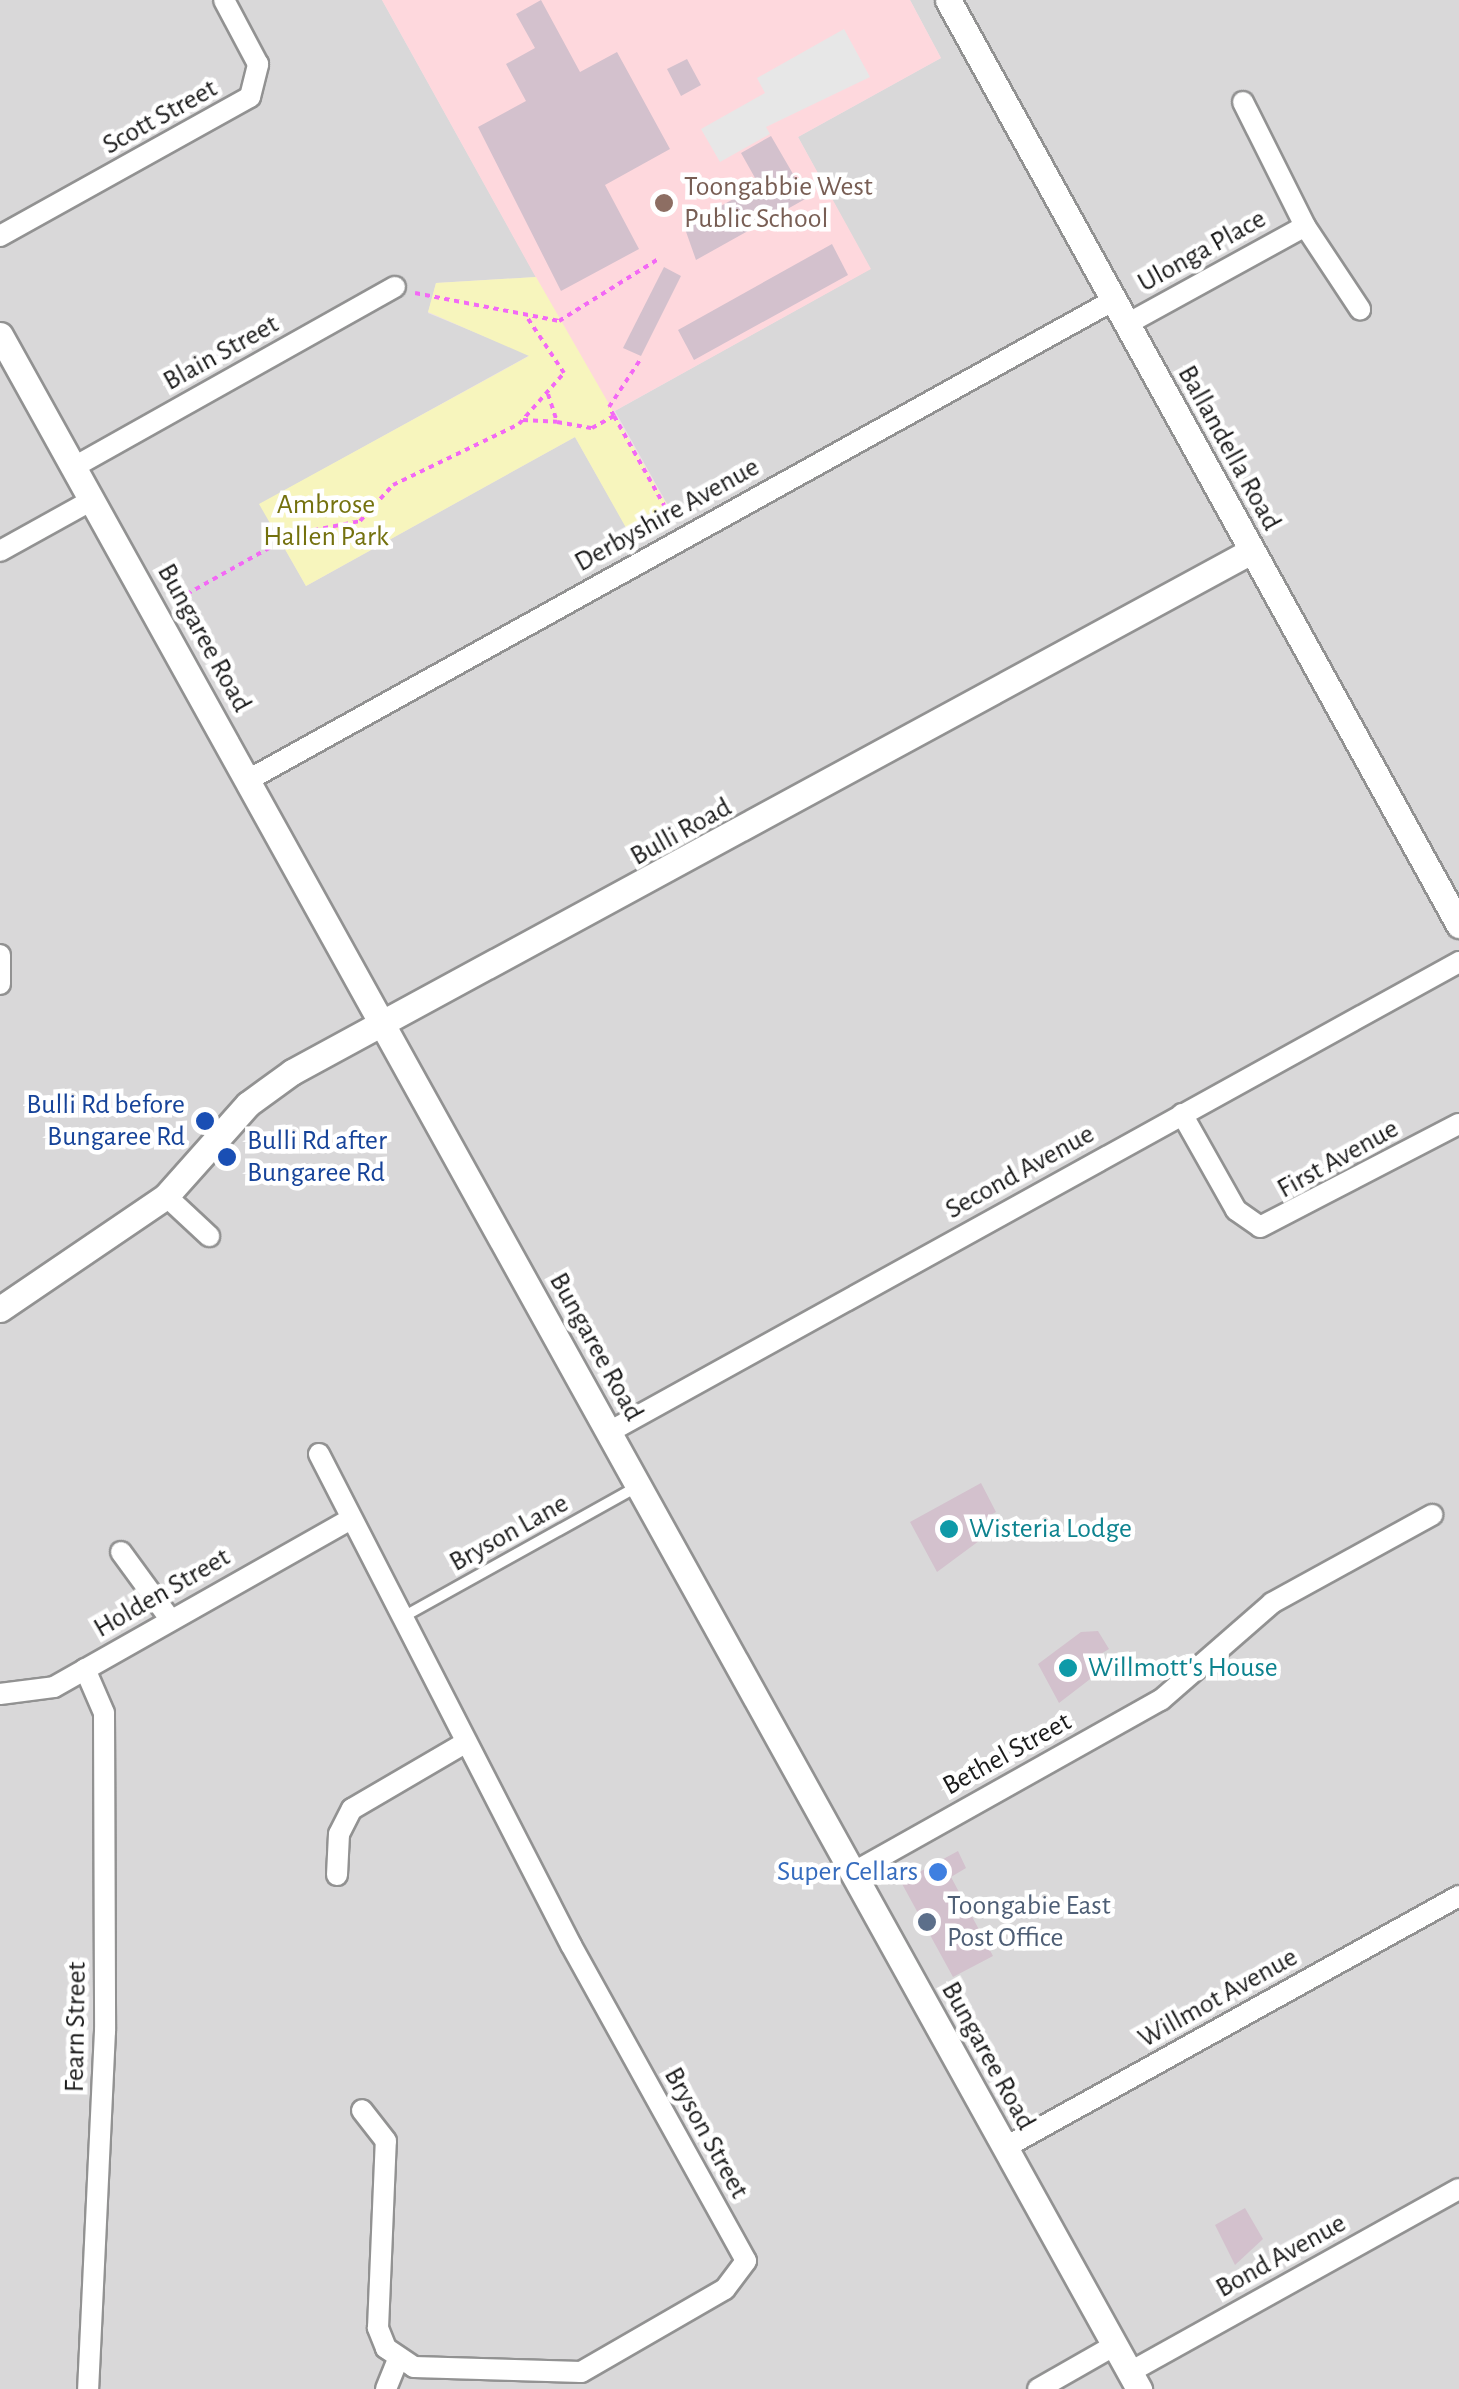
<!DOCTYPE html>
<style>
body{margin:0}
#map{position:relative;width:1459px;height:2389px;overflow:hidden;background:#ede1e6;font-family:"Alegreya Sans",sans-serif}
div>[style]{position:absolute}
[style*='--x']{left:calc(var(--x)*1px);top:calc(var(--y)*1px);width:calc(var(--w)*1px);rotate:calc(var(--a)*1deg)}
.residential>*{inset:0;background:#d9d8d9}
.education>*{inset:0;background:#fed8dd}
.park>*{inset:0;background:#f7f5bd}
.parking>*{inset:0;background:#e7e7e7}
.building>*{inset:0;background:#d3c1cd}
.path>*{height:4px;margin-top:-2px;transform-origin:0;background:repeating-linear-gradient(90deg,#f369f5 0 5px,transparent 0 10px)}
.roads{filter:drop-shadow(2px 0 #929292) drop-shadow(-2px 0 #929292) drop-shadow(0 2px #929292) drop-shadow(0 -2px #929292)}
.service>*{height:10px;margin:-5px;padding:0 5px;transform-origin:5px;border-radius:5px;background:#fff}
.minor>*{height:20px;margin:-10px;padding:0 10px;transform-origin:10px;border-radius:10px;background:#fff}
.tertiary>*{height:25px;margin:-12.5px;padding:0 12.5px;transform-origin:12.5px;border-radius:12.5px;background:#fff}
.dots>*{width:28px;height:28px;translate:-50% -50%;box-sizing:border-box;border:5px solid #fff;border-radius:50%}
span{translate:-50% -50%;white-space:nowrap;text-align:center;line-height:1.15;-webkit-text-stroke:9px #fff;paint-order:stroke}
.street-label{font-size:28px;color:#1b1b1b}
.education-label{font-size:28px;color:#785e54}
.left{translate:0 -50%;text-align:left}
.park-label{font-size:28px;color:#74710e}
.transit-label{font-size:28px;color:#164399}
.right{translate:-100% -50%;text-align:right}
.culture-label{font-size:28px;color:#0d838f}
.shop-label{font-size:28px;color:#366cbe}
.service-label{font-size:28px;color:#4e5e75}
</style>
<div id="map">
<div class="residential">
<i style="clip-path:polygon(0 0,382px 0,536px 277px,436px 283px,428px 313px,530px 355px,260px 504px,306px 586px,575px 437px,634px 541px,675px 518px,615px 411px,870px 269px,798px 137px,941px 58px,910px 0,1459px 0,1459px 2389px,0 2389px)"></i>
</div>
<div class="education">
<i style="clip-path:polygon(382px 0,910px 0,941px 58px,798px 137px,871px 269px,611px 413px)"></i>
</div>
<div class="park">
<i style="clip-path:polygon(536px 277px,675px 519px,634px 542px,575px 437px,306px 586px,259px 504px,529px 356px,428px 312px,436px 283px)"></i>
</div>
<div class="parking">
<i style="clip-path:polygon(844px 29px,870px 77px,766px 127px,770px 134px,720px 162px,701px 129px,765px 93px,757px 78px)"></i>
</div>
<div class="building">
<i style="clip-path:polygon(541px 0,580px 72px,617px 52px,670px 149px,605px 185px,639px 249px,561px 291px,478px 127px,526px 101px,506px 64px,535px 48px,516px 14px)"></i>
<i style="clip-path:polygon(687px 59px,701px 85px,681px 96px,667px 69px)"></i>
<i style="clip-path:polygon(771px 136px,807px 198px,696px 260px,684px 226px,759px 185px,741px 153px)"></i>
<i style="clip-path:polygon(832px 244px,848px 275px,694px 360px,678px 330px)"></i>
<i style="clip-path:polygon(664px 267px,681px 276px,641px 356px,623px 348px)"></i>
<i style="clip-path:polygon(981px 1483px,996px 1512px,980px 1521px,987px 1535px,937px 1572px,910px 1522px)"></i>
<i style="clip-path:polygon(1098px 1631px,1109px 1649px,1091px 1660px,1098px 1673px,1059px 1703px,1038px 1664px,1081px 1632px)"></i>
<i style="clip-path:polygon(958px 1851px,966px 1868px,951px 1877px,993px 1956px,953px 1977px,901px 1882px)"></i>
<i style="clip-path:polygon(1245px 2208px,1263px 2239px,1235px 2265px,1215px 2225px)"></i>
</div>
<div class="path">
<i style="--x:415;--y:293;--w:147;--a:11"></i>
<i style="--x:559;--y:321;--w:119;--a:-32"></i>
<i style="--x:548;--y:394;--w:29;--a:72"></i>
<i style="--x:557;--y:422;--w:36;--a:10"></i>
<i style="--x:592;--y:428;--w:25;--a:-29"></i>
<i style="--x:614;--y:416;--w:10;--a:-119"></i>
<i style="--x:609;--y:407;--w:56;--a:-56.6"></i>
<i style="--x:614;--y:416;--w:120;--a:60.7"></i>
<i style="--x:523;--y:420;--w:34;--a:3"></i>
<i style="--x:178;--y:599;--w:133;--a:-29.3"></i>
<i style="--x:294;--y:534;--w:67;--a:-11.1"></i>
<i style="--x:360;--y:521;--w:49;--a:-47.5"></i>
<i style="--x:393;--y:485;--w:140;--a:-25.8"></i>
<i style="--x:519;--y:424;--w:68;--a:-48.6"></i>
<i style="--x:564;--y:373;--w:71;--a:-123.5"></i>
</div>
<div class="roads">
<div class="service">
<i style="--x:403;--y:1617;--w:268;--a:-29.1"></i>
</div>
<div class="minor">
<i style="--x:1243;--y:102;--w:139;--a:63.4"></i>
<i style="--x:1305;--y:226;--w:100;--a:56.5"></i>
<i style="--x:0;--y:236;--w:286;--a:-29.1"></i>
<i style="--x:250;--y:97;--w:34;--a:-76"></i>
<i style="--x:258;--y:64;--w:72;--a:-118"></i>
<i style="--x:1127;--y:324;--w:203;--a:-28.8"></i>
<i style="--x:74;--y:467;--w:368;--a:-29.3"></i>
<i style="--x:0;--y:551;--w:105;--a:-29"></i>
<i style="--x:248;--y:780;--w:990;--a:-29"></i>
<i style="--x:0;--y:955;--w:29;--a:90"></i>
<i style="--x:1182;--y:1114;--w:110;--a:60.6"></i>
<i style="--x:1236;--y:1210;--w:29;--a:35"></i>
<i style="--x:1260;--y:1227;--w:224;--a:-27.4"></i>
<i style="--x:166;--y:1196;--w:59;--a:42.9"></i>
<i style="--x:609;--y:1432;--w:971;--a:-28.94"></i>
<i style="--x:319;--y:1454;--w:552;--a:62.83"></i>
<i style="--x:571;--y:1945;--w:361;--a:61"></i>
<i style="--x:746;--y:2261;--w:35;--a:127"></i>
<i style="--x:725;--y:2289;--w:166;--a:150"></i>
<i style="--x:581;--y:2372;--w:167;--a:-178.3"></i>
<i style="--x:414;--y:2367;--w:34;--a:-146"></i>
<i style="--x:386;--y:2348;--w:22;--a:-112"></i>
<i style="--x:378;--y:2328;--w:187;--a:-87.6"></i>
<i style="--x:386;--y:2141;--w:39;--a:-128"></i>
<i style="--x:121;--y:1552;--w:83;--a:53.8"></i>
<i style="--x:85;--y:1669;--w:48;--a:66.6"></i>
<i style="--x:104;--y:1713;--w:318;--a:89.8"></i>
<i style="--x:105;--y:2031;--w:358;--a:92.7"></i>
<i style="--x:0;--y:1694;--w:54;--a:-7.4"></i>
<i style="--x:54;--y:1687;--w:337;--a:-29.5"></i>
<i style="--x:854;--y:1872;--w:352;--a:-29.3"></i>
<i style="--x:1161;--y:1700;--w:147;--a:-41.1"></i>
<i style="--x:1272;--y:1603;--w:183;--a:-28.8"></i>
<i style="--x:337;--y:1875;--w:41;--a:-87.2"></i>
<i style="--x:339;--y:1834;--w:28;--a:-63"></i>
<i style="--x:352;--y:1809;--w:131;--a:-30.3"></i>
<i style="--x:1004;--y:2148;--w:520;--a:-28.98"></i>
<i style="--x:1130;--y:2372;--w:376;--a:-29.1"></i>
<i style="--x:386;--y:2389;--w:31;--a:-68"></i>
<i style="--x:1038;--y:2389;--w:89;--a:-29.7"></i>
</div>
<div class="tertiary">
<i style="--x:948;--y:0;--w:1057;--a:61.08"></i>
<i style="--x:0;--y:335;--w:2349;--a:60.99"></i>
<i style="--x:0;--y:1309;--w:201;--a:-34.2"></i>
<i style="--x:166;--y:1196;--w:123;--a:-48.3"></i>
<i style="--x:248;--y:1104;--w:54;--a:-36"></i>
<i style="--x:292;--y:1072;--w:1091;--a:-28.51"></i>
</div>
</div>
<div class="dots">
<i style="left:664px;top:203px;background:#8d6e63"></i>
<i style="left:205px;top:1121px;background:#1a4fb4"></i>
<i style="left:227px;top:1157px;background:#1a4fb4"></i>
<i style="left:949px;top:1529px;background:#0f9aa8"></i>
<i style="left:1068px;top:1668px;background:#0f9aa8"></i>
<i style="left:938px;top:1872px;background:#3f7fe0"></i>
<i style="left:927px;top:1922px;background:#5c6f8a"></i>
</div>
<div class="street-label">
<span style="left:160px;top:117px;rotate:-29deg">Scott Street</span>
<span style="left:1202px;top:251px;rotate:-29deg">Ulonga Place</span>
<span style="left:221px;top:353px;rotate:-29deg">Blain Street</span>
<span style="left:1229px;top:448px;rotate:61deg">Ballandella Road</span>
<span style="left:667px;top:515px;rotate:-29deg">Derbyshire Avenue</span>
<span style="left:204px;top:638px;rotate:61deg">Bungaree Road</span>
<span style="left:681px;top:832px;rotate:-29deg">Bulli Road</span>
<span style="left:1338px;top:1159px;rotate:-29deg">First Avenue</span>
<span style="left:1020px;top:1172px;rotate:-29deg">Second Avenue</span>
<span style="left:596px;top:1347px;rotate:61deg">Bungaree Road</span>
<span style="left:509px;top:1533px;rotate:-29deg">Bryson Lane</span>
<span style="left:162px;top:1593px;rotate:-30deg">Holden Street</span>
<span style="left:1007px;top:1754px;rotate:-29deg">Bethel Street</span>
<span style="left:1218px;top:1998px;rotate:-29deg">Willmot Avenue</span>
<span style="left:76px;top:2027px;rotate:-89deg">Fearn Street</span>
<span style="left:988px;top:2056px;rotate:61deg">Bungaree Road</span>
<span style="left:706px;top:2133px;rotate:61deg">Bryson Street</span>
<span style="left:1281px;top:2256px;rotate:-29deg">Bond Avenue</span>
</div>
<div class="education-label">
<span class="left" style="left:684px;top:203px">Toongabbie West<br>Public School</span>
</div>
<div class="park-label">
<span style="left:326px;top:521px">Ambrose<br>Hallen Park</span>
</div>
<div class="transit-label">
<span class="right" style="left:185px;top:1121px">Bulli Rd before<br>Bungaree Rd</span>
<span class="left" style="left:247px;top:1157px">Bulli Rd after<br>Bungaree Rd</span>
</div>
<div class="culture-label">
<span class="left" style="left:969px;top:1529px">Wisteria Lodge</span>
<span class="left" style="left:1088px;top:1668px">Willmott's House</span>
</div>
<div class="shop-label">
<span class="right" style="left:918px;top:1872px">Super Cellars</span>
</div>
<div class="service-label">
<span class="left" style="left:947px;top:1922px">Toongabie East<br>Post Office</span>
</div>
</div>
